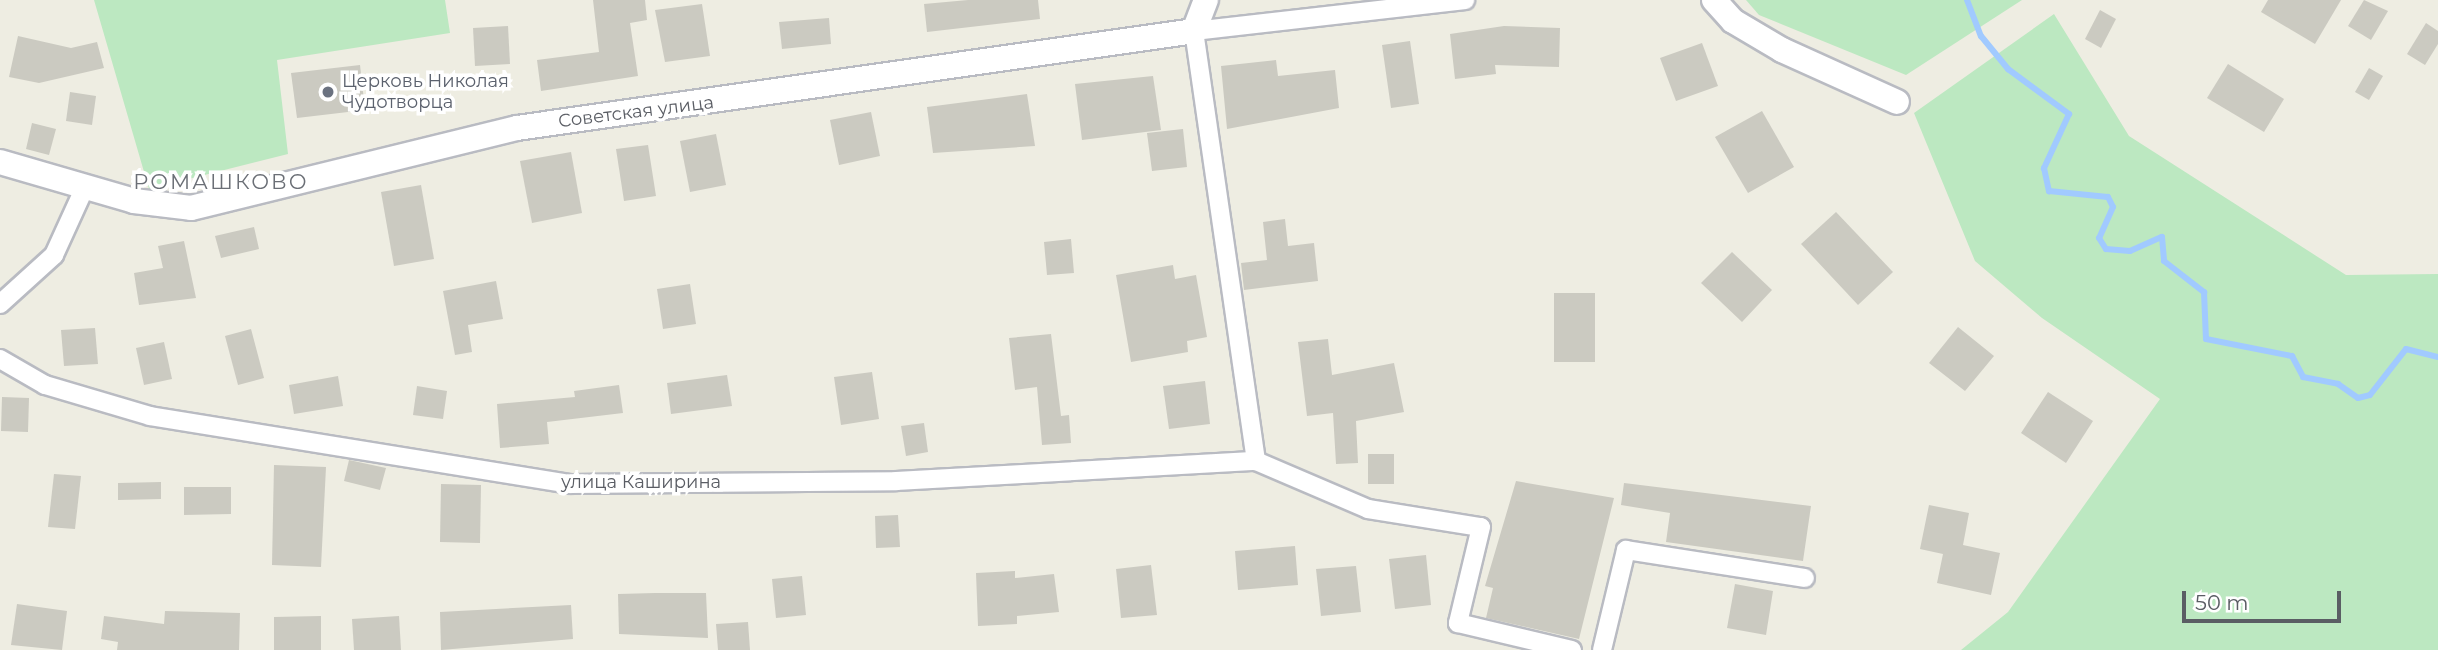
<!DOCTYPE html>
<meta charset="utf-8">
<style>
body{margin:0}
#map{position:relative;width:2438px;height:650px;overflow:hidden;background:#eeede2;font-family:Montserrat,sans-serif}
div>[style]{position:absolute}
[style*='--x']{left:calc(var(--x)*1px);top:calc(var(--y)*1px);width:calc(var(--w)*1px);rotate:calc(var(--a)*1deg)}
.green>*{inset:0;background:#bce8c1}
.stream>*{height:6px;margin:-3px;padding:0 3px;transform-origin:3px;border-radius:3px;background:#a1caff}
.building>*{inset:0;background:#cbcac1}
.roads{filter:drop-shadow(2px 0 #b9bbc2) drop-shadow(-2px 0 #b9bbc2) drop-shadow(0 2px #b9bbc2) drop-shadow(0 -2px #b9bbc2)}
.street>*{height:18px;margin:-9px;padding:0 9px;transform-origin:9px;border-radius:9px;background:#fff}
.secondary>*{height:24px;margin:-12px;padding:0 12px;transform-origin:12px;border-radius:12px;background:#fff}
.dots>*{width:19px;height:19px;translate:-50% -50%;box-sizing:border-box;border:4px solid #fff;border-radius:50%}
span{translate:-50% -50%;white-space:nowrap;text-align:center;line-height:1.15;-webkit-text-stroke:7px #fff;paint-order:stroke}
.worship-label{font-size:18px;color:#5b616d}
.left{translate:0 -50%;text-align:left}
.street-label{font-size:18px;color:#5a5d64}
.quarter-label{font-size:21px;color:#6b6f76;letter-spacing:2px}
.scale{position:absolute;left:2182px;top:591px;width:159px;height:32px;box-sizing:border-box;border:4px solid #5a5d64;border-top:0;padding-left:9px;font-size:21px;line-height:24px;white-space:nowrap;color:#5a5d64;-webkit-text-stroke:5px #fff;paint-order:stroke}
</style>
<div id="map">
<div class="green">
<i style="clip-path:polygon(94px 0,445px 0,450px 33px,277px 60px,288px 154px,149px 189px)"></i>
<i style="clip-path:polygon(1746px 0,2022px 0,1906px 75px,1759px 15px)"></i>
<i style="clip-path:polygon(2054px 14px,2129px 136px,2346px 275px,2438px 274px,2438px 650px,1961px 650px,2008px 612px,2160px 399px,2042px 318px,1975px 261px,1914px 113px)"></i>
</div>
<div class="stream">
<i style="--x:1967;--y:0;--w:39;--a:69"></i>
<i style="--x:1981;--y:36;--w:43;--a:50.7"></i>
<i style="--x:2008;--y:69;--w:76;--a:36.4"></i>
<i style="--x:2069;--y:114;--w:60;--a:114.8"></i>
<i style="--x:2044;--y:168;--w:24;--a:78"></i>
<i style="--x:2049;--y:191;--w:59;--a:5.8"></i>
<i style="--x:2108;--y:197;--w:11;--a:63"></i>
<i style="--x:2113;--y:207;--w:34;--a:114"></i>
<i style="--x:2099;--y:238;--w:13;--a:58"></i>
<i style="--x:2106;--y:249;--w:24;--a:5"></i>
<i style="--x:2130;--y:251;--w:35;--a:-24"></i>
<i style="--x:2162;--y:237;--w:24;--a:85"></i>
<i style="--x:2164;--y:261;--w:51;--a:37.8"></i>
<i style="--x:2204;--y:292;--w:47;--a:87.6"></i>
<i style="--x:2206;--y:339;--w:88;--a:11.2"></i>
<i style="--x:2292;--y:356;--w:24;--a:62"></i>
<i style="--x:2303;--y:377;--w:36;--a:11"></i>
<i style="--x:2338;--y:384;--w:24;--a:35"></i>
<i style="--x:2358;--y:398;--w:12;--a:-14"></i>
<i style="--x:2370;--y:395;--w:58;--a:-52"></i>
<i style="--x:2406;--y:349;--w:33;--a:14"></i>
</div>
<div class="building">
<i style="clip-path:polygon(593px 0,645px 0,647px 20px,630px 23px,638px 76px,541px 91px,537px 60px,599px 52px)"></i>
<i style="clip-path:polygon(968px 0,1038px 0,1040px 19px,927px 32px,924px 4px)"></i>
<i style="clip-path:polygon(2268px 0,2341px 0,2315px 44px,2261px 12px)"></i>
<i style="clip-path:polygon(2364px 0,2388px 11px,2371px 40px,2348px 26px)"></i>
<i style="clip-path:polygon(702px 4px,710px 56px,665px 62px,655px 10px)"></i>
<i style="clip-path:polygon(2100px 10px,2116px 19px,2101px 48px,2085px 39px)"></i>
<i style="clip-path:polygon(829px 18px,831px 44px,782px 49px,779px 22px)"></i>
<i style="clip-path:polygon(2426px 23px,2438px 31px,2438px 44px,2425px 65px,2407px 54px)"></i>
<i style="clip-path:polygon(508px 26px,510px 64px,475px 66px,473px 28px)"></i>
<i style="clip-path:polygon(1504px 26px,1560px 28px,1559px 67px,1495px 65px,1496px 74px,1455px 79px,1450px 34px)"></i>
<i style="clip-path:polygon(18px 36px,71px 48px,97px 42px,104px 68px,39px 83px,9px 77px)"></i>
<i style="clip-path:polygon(1410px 41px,1419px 104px,1391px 108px,1382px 45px)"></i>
<i style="clip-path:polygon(1702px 43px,1718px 86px,1676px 101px,1660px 58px)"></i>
<i style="clip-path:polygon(1276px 60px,1278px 76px,1335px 70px,1339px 108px,1227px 129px,1221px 66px)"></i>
<i style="clip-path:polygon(2228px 64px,2284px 99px,2264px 132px,2207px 98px)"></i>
<i style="clip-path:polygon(360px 65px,365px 110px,297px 118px,291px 73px)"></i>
<i style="clip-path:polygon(2369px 68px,2383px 76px,2369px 100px,2355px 92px)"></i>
<i style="clip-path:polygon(1153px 76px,1161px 130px,1082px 140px,1075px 84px)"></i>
<i style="clip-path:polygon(70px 92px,96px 96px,92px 125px,66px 121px)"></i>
<i style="clip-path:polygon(1027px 94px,1035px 146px,933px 153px,927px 107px)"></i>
<i style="clip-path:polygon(1762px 111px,1794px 167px,1748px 193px,1715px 137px)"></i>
<i style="clip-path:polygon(871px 112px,880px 156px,839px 165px,830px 120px)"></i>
<i style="clip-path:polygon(32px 123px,56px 129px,49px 155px,26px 149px)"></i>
<i style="clip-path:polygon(1183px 129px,1187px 167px,1152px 171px,1147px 133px)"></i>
<i style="clip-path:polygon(716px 134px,726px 185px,690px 192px,680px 141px)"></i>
<i style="clip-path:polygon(648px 145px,656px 196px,624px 201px,616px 149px)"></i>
<i style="clip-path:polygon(571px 152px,582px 213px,532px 223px,520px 161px)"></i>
<i style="clip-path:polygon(421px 185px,434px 259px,394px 266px,381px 192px)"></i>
<i style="clip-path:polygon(1836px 212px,1893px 272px,1858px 305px,1801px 244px)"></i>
<i style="clip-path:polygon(1285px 219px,1288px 246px,1314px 243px,1318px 281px,1244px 290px,1241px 263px,1267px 260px,1263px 222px)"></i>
<i style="clip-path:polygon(254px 227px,259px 249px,221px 258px,215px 236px)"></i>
<i style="clip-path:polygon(1071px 239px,1074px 273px,1047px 275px,1044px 242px)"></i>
<i style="clip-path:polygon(184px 241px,196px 298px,139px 305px,134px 273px,163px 268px,158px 246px)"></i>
<i style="clip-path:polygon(1732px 252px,1772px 290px,1742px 322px,1701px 283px)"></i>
<i style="clip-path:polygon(1173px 265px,1175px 279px,1196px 275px,1207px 337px,1187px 341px,1188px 352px,1131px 362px,1116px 275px)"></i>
<i style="clip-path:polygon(496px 281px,503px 319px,468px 325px,472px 352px,455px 355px,443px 291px)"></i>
<i style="clip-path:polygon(690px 284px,696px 324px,663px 329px,657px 289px)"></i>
<i style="clip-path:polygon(1554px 293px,1595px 293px,1595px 362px,1554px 362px)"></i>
<i style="clip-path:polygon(1958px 327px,1994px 356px,1965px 391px,1929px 363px)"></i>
<i style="clip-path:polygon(95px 328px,98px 364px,64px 366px,61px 330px)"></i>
<i style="clip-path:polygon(251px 329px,264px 378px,238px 385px,225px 336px)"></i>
<i style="clip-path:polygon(1051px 334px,1061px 416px,1069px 415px,1071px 443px,1042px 445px,1037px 387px,1015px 390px,1009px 338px)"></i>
<i style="clip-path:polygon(1328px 339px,1332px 375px,1394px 363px,1404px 412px,1356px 421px,1358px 463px,1336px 464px,1333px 413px,1307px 416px,1298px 342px)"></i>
<i style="clip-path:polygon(164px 342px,172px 379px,144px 385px,136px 348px)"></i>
<i style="clip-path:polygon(872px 372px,879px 419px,841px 425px,834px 377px)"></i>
<i style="clip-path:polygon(727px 375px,732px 406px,671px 414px,667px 383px)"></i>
<i style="clip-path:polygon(338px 376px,343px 406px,294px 414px,289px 385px)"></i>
<i style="clip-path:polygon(1205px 381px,1210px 424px,1169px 429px,1163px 386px)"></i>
<i style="clip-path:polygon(619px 385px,623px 413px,547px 422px,549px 444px,500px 448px,497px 404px,575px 397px,574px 391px)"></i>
<i style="clip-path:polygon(417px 386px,447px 391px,443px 419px,413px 415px)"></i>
<i style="clip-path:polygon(2048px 392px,2093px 421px,2066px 463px,2021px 433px)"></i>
<i style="clip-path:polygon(2px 397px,29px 398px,28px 432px,1px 431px)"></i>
<i style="clip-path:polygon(924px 423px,928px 452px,906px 456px,901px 426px)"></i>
<i style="clip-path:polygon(1368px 454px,1394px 454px,1394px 484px,1368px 484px)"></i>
<i style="clip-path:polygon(349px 460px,386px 468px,380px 490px,344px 481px)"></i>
<i style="clip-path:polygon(274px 465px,326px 467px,321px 567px,272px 565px)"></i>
<i style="clip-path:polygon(54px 474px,81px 476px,75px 529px,48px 527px)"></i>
<i style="clip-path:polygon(1516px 481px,1614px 498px,1579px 639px,1486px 618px,1493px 588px,1485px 586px)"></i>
<i style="clip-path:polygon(161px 482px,161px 499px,118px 500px,118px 483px)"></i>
<i style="clip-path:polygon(1624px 483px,1811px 506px,1803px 561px,1666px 542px,1670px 513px,1621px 505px)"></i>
<i style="clip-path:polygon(441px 484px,481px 485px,480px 543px,440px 542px)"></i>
<i style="clip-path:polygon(184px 487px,231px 487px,231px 514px,184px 515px)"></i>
<i style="clip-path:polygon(1929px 505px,1969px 513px,1963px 545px,2000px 553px,1991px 595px,1937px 583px,1943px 554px,1920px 549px)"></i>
<i style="clip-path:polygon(898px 515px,900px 547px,876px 548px,875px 516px)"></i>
<i style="clip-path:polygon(1295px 546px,1298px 585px,1238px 590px,1235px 551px)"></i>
<i style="clip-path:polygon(1426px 555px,1431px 605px,1395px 609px,1389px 559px)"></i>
<i style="clip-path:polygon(1151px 565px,1157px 615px,1121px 618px,1116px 569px)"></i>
<i style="clip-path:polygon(1356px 566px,1361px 612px,1321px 616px,1316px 569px)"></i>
<i style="clip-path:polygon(1015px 571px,1015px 578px,1054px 574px,1059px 612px,1017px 616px,1017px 624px,978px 626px,976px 573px)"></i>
<i style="clip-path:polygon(802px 576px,806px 615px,776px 618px,772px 579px)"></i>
<i style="clip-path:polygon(1735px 584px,1773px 591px,1766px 635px,1727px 628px)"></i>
<i style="clip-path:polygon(655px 593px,706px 593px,708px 638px,619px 634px,618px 594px)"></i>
<i style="clip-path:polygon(17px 604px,67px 611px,62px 650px,11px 645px)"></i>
<i style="clip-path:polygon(571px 605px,573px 639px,441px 650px,440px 612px)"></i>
<i style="clip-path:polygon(165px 611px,240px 613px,239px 650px,117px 650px,118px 642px,101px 639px,104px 616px,164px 624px)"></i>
<i style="clip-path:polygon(321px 616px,321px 650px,274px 650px,274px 617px)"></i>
<i style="clip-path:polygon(399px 616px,401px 650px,354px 650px,352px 619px)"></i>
<i style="clip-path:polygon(748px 622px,750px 650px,718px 650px,716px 624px)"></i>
</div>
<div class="roads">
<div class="street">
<i style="--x:0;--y:304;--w:73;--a:-42.2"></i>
<i style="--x:54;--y:255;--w:75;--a:-65.5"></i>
<i style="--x:0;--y:359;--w:52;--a:30"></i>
<i style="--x:45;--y:385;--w:109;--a:16.4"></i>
<i style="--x:150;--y:416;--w:425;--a:9.2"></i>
<i style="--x:570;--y:484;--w:326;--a:-0.5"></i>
<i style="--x:896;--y:481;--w:361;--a:-3.2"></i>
<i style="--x:1256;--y:461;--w:122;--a:23.2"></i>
<i style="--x:1368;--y:509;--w:114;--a:9.1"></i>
<i style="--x:1481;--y:527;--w:99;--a:103.5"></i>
<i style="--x:1458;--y:623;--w:117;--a:13.3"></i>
<i style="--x:1256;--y:461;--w:434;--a:-98.2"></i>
<i style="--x:1194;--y:31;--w:273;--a:-6.5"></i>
<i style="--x:1602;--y:650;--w:103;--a:-76.5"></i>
<i style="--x:1626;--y:550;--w:181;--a:8.9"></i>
</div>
<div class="secondary">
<i style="--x:1714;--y:0;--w:28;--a:48"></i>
<i style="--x:1733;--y:21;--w:57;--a:30.6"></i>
<i style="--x:1782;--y:50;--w:126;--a:24.3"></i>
<i style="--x:0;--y:162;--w:140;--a:16.2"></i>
<i style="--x:134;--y:201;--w:57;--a:7"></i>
<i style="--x:191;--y:208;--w:336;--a:-13.8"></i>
<i style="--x:517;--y:128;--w:684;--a:-8.15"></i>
<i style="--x:1194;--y:31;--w:33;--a:-69"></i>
</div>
</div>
<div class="dots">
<i style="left:328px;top:92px;background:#6b7280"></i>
</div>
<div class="worship-label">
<span class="left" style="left:342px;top:92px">Церковь Николая<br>Чудотворца</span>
</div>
<div class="street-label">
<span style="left:636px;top:112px;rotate:-7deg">Советская улица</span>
<span style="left:641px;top:482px">улица Каширина</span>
</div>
<div class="quarter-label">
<span style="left:221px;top:182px">РОМАШКОВО</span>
</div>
<div class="scale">50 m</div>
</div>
